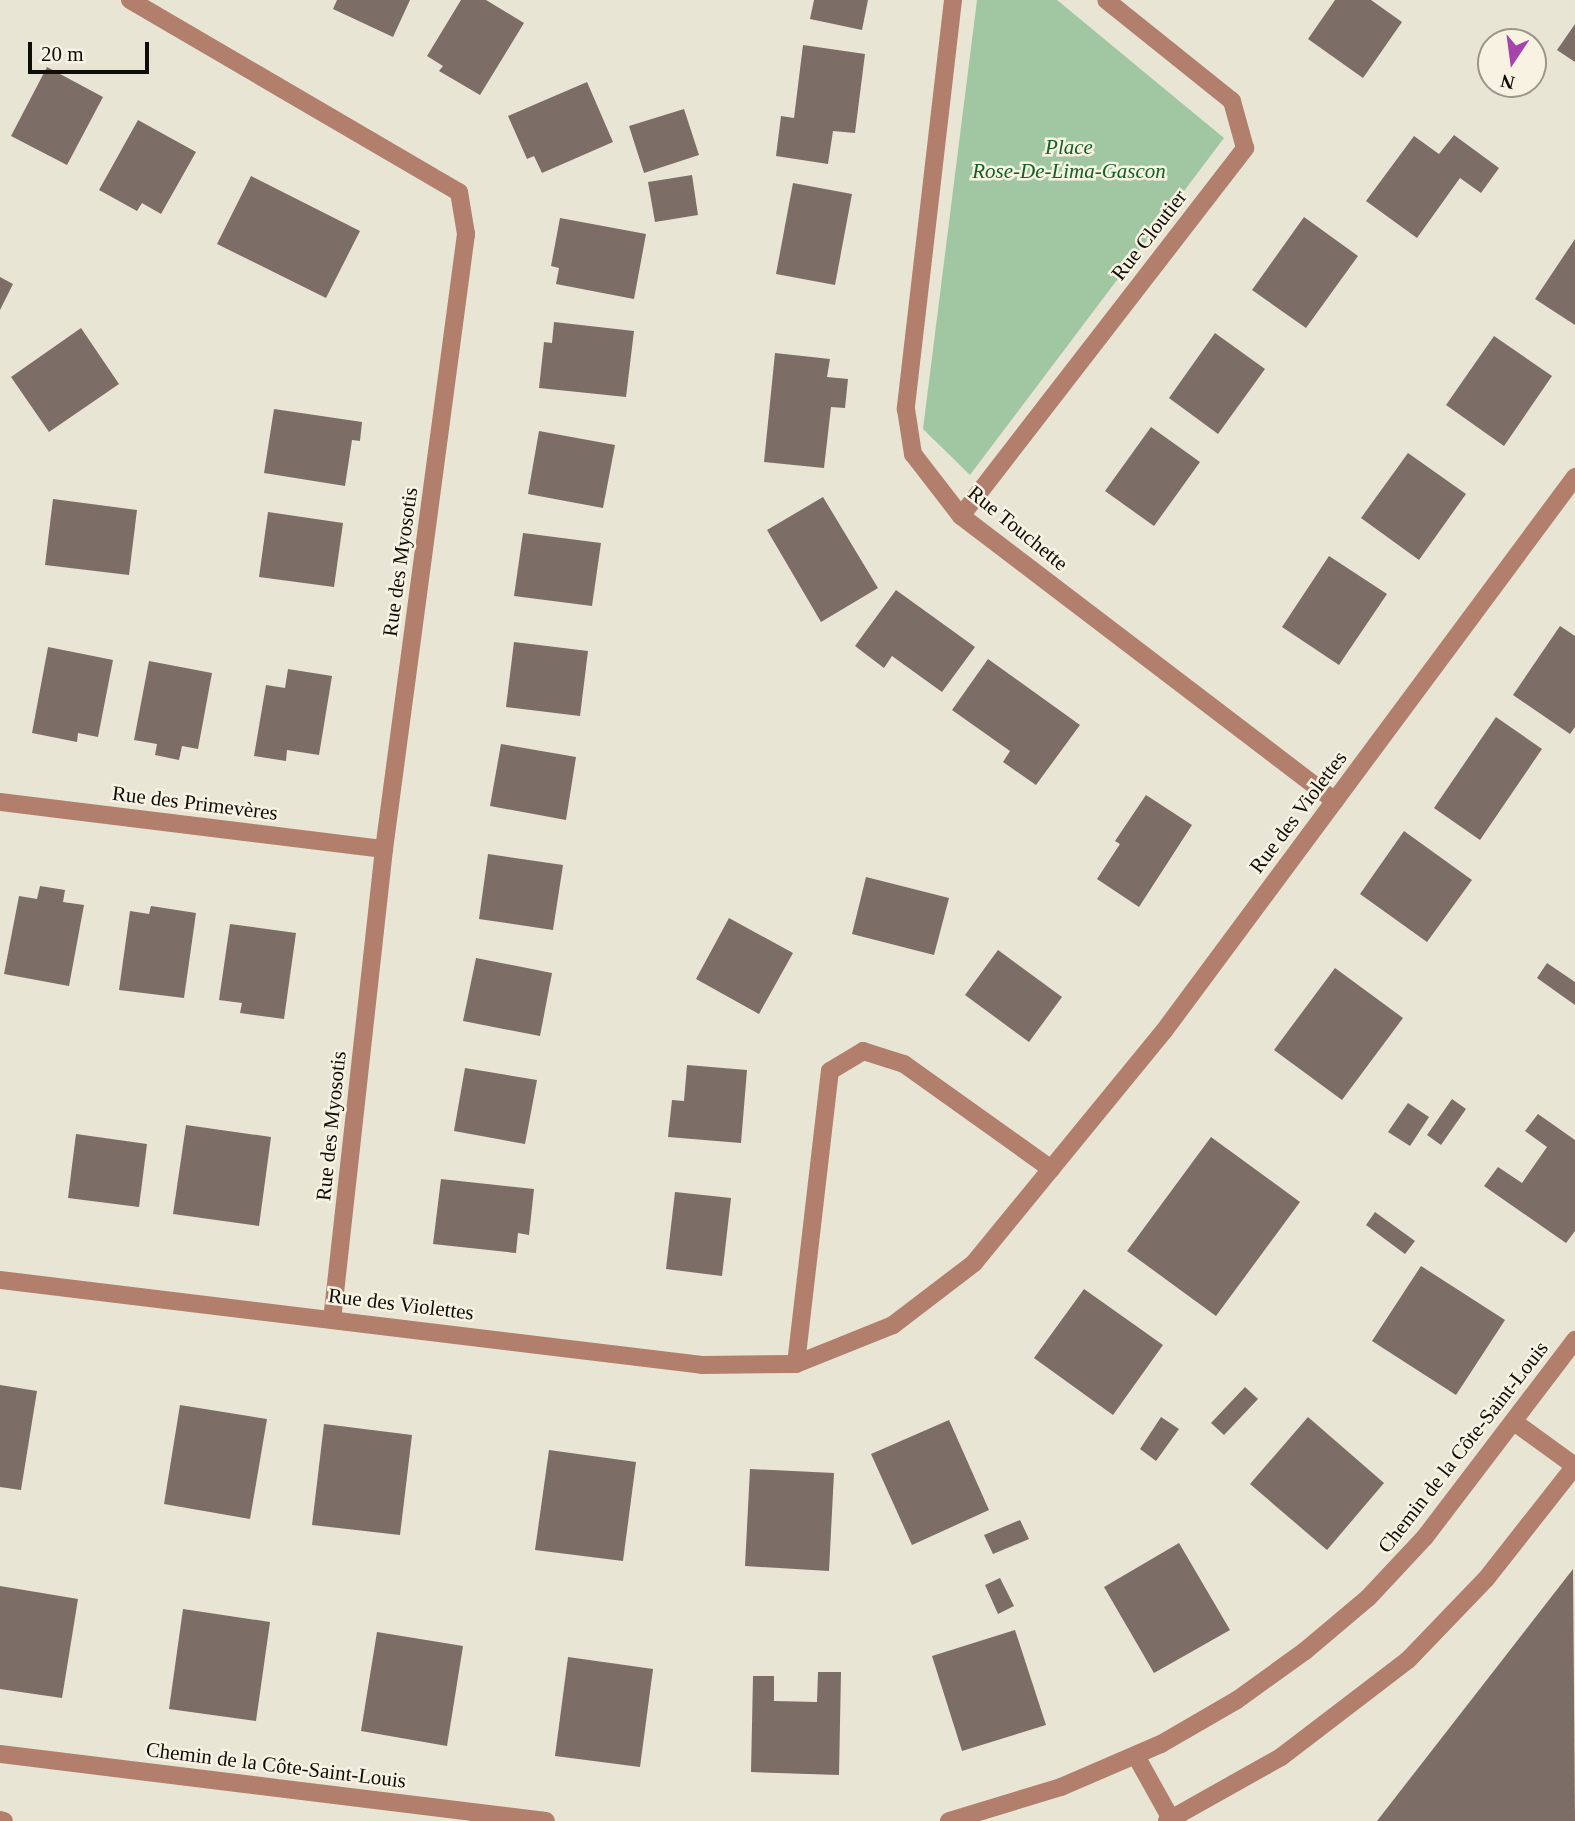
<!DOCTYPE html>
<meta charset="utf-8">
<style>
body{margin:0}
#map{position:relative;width:1575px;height:1821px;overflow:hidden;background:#e9e5d5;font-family:"Times New Roman",serif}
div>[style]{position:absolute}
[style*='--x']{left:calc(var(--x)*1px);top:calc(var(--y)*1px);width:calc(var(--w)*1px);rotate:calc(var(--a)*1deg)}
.green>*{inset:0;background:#a1c6a2}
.building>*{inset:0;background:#7c6d66}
.minor>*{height:18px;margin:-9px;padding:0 9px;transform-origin:9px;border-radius:9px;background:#b27f6d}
span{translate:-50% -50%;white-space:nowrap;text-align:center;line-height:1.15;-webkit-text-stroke:5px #f7f2e2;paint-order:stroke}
.park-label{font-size:21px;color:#126220;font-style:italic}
.street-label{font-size:21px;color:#0e0d07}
.north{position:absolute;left:1477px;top:28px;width:70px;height:70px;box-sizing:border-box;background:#f7f2e2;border:2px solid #9a968a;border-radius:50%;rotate:193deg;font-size:19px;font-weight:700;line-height:28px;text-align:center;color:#0e0d07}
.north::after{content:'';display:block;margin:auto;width:24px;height:32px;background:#a644ab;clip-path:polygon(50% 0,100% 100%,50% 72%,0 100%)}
.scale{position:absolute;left:28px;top:42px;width:121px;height:32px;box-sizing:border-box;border:4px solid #0e0d07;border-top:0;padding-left:9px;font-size:21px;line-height:24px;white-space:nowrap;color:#0e0d07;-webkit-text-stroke:5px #f7f2e2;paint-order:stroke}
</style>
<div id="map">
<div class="green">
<i style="clip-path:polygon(977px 0,1057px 0,1224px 138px,970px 475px,923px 429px)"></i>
</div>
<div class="building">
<i style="clip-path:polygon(337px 0,410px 0,393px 37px,333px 9px)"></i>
<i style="clip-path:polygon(461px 0,486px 0,524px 23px,480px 95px,439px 71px,443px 66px,427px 56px)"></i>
<i style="clip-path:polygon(814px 0,868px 0,862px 30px,810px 19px)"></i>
<i style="clip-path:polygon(1335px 0,1371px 0,1402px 22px,1363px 78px,1308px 39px)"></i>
<i style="clip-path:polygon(1575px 24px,1575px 62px,1557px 50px)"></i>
<i style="clip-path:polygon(803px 45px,865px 54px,855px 133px,833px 131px,828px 164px,776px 156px,781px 116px,794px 118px)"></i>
<i style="clip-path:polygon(47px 67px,103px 97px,67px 165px,11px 136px)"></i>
<i style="clip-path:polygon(587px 82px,613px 142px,542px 173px,534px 156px,527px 159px,508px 116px)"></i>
<i style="clip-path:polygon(684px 109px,699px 155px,644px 173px,629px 126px)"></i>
<i style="clip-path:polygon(138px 120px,196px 152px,161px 214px,142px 203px,137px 211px,99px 190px)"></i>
<i style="clip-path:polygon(1454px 135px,1499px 168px,1481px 193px,1460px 178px,1417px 238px,1366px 201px,1414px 136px,1439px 154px)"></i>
<i style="clip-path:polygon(692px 175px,698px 215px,655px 222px,648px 182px)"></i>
<i style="clip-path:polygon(251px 176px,360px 231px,326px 298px,217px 244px)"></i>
<i style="clip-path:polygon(793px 183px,852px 194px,835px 285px,776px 274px)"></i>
<i style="clip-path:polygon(1304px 217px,1358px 256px,1306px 328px,1252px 290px)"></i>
<i style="clip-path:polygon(560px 218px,646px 234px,634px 299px,556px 284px,559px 268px,551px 266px)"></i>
<i style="clip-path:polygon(1575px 239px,1575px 325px,1535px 299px)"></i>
<i style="clip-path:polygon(0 277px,13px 284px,0 310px)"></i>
<i style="clip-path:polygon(554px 322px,634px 331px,626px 397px,539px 388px,544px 342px,552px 343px)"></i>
<i style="clip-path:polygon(81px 328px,119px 384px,49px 432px,11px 377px)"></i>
<i style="clip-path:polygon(1215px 333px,1265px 369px,1218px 434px,1169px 398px)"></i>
<i style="clip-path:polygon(1494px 336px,1552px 376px,1504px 446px,1446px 405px)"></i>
<i style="clip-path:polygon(775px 353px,830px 359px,827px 377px,848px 379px,845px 408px,831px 407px,824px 468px,764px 462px)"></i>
<i style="clip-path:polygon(274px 409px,362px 422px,360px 441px,352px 440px,345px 486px,264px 473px)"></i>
<i style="clip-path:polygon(1151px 427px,1200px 462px,1154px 526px,1105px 491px)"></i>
<i style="clip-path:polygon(539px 431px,615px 445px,603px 508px,528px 494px)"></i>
<i style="clip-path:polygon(1408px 453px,1466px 494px,1419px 560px,1361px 518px)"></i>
<i style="clip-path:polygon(823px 497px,878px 588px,821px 622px,767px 530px)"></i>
<i style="clip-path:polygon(53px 499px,137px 510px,129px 575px,45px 565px)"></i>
<i style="clip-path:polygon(268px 512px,343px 523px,334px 587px,259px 577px)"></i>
<i style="clip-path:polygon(523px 533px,601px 543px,592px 606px,514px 596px)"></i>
<i style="clip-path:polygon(1329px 556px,1387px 594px,1339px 665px,1282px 627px)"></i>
<i style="clip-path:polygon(896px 590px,975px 647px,942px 692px,892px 656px,884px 668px,855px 646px)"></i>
<i style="clip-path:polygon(1560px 626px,1575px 636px,1575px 727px,1570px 734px,1513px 695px)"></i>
<i style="clip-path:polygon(514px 642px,588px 651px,580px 716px,506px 707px)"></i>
<i style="clip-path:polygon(48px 647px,113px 660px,98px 737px,78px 733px,77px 742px,32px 733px)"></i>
<i style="clip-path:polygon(988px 659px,1080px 725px,1036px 785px,1003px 762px,1010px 751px,952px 710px)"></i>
<i style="clip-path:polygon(149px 661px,212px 673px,198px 749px,182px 746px,179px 760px,155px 755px,157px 744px,134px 740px)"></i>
<i style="clip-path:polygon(288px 669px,332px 676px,319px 755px,287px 750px,286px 761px,254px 756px,266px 685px,285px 688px)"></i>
<i style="clip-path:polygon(1496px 717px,1542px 749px,1480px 840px,1434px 808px)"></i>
<i style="clip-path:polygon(501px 744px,576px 757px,566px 820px,490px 806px)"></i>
<i style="clip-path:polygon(1146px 795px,1192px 825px,1139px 907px,1097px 879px,1120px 844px,1115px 841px)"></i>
<i style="clip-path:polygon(1404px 831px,1472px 880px,1427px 942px,1360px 894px)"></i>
<i style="clip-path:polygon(488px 854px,563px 865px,553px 930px,479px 919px)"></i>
<i style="clip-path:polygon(866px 877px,949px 898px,934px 955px,852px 934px)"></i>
<i style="clip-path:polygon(40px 886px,65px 890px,63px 902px,84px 905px,69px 986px,4px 974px,19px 896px,37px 899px)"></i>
<i style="clip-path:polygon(151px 906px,196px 913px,184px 998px,119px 990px,130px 911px,149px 914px)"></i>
<i style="clip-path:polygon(729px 918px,793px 953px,759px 1014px,696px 979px)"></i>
<i style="clip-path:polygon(230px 924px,296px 933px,284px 1019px,240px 1013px,242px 1003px,219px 1000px)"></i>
<i style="clip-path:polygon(998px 950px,1062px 997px,1029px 1042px,965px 995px)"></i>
<i style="clip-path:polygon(476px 958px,552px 973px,540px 1036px,463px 1021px)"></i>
<i style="clip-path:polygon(1547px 963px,1575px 982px,1575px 1005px,1537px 978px)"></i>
<i style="clip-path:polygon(1335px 968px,1403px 1018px,1342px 1100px,1274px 1050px)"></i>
<i style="clip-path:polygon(687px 1065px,747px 1070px,741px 1143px,668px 1137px,672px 1100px,684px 1101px)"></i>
<i style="clip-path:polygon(465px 1068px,537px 1080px,525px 1144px,454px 1131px)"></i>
<i style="clip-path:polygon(1452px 1099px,1466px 1109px,1441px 1145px,1427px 1135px)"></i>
<i style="clip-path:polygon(1408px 1103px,1429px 1117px,1410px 1146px,1388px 1132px)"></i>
<i style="clip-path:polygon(1538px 1114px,1575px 1140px,1575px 1231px,1566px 1243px,1484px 1186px,1498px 1167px,1522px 1183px,1547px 1147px,1525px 1131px)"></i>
<i style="clip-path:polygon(186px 1125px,271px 1137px,259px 1226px,173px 1214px)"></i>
<i style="clip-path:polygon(76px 1134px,147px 1144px,139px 1207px,68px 1198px)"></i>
<i style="clip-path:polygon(1211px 1137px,1300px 1202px,1216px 1316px,1127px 1251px)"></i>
<i style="clip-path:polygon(441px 1179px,534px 1189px,529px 1235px,518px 1233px,516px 1253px,433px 1244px)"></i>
<i style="clip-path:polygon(675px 1192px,731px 1198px,722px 1276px,666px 1269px)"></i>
<i style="clip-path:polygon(1375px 1212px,1415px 1241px,1405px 1254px,1366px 1225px)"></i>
<i style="clip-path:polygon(1421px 1266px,1505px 1320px,1456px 1395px,1372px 1341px)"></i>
<i style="clip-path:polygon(1084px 1289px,1163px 1345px,1113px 1415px,1034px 1358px)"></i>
<i style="clip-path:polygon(0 1385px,37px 1391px,21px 1490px,0 1487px)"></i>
<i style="clip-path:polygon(1245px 1387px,1258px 1399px,1224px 1435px,1211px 1423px)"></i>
<i style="clip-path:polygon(180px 1405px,267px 1419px,250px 1519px,164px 1504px)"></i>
<i style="clip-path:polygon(1161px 1417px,1179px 1429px,1156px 1461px,1140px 1449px)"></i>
<i style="clip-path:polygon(1308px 1417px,1384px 1483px,1327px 1550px,1250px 1484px)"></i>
<i style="clip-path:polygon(949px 1420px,989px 1510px,912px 1545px,871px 1454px)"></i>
<i style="clip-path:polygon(324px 1424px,412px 1435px,400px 1535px,312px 1525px)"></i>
<i style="clip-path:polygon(549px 1450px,636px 1462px,623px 1561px,535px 1550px)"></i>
<i style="clip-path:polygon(750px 1469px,834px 1473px,829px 1571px,745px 1566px)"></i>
<i style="clip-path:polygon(1020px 1520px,1029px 1539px,993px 1554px,984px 1535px)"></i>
<i style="clip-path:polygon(1179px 1543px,1230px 1630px,1154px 1673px,1104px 1587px)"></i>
<i style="clip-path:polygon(1573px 1569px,1575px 1821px,1377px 1821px)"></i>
<i style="clip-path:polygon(1000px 1578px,1014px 1606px,998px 1614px,985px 1585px)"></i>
<i style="clip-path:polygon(0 1586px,78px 1599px,62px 1698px,0 1689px)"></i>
<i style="clip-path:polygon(183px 1609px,270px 1622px,256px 1721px,169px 1709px)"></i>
<i style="clip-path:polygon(1015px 1630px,1046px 1725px,962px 1751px,932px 1656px)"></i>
<i style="clip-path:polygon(377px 1632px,463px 1646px,447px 1746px,361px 1731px)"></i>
<i style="clip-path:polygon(568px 1657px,653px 1669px,640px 1767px,555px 1756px)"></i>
<i style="clip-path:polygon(818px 1672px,841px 1672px,839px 1775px,751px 1772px,753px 1676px,774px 1676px,774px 1701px,817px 1702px)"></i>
</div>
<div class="minor">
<i style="--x:130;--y:0;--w:381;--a:30.3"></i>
<i style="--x:459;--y:192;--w:43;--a:80.5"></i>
<i style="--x:466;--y:234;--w:620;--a:97.59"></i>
<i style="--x:384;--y:849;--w:472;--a:96.3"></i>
<i style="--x:953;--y:0;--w:412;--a:96.6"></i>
<i style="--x:906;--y:409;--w:46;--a:81.2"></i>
<i style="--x:913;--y:454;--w:78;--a:52.3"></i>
<i style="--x:961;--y:516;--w:470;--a:37.3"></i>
<i style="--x:961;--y:516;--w:465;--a:-52.3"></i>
<i style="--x:1245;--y:148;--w:49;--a:-105.5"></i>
<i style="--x:1232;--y:101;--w:161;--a:-141.3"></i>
<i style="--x:0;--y:802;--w:387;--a:7"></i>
<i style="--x:0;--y:1280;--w:707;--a:6.9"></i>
<i style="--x:702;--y:1365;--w:94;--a:-0.6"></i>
<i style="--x:796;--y:1364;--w:105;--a:-21.9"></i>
<i style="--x:893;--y:1325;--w:102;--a:-37.4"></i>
<i style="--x:974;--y:1263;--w:300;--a:-50.7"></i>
<i style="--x:1164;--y:1031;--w:690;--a:-53.43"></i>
<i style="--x:796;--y:1364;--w:295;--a:-83.4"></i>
<i style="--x:830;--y:1071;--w:39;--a:-31"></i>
<i style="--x:863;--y:1051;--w:43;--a:17.6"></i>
<i style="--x:904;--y:1064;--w:181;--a:35.5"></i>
<i style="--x:1514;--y:1422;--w:75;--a:35.8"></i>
<i style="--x:0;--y:1754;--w:550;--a:7"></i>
<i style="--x:1136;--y:1756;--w:72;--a:60.9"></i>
<i style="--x:0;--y:1820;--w:4;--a:14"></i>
<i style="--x:949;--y:1821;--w:117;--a:-16.9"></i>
<i style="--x:1061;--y:1787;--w:109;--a:-23.3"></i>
<i style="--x:1161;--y:1744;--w:88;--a:-30.1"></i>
<i style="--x:1237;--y:1700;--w:84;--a:-35.8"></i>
<i style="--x:1305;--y:1651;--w:82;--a:-40.1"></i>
<i style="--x:1368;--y:1598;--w:83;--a:-46.9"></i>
<i style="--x:1425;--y:1537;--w:248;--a:-52.7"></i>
<i style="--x:1167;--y:1821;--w:131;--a:-29.3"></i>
<i style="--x:1281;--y:1757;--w:160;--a:-37.4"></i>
<i style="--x:1408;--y:1660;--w:112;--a:-46.1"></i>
<i style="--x:1486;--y:1579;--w:144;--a:-51.8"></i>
</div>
<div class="park-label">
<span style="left:1069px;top:159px">Place<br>Rose-De-Lima-Gascon</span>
</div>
<div class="street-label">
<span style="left:1149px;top:235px;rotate:-52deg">Rue Cloutier</span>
<span style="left:1018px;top:528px;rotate:39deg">Rue Touchette</span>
<span style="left:400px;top:562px;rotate:-82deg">Rue des Myosotis</span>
<span style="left:195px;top:803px;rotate:7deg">Rue des Primevères</span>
<span style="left:1298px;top:812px;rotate:-53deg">Rue des Violettes</span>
<span style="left:331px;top:1126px;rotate:-84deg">Rue des Myosotis</span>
<span style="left:401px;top:1304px;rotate:7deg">Rue des Violettes</span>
<span style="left:1463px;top:1447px;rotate:-52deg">Chemin de la Côte-Saint-Louis</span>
<span style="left:276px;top:1765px;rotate:7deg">Chemin de la Côte-Saint-Louis</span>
</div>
<div class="north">N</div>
<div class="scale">20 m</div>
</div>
